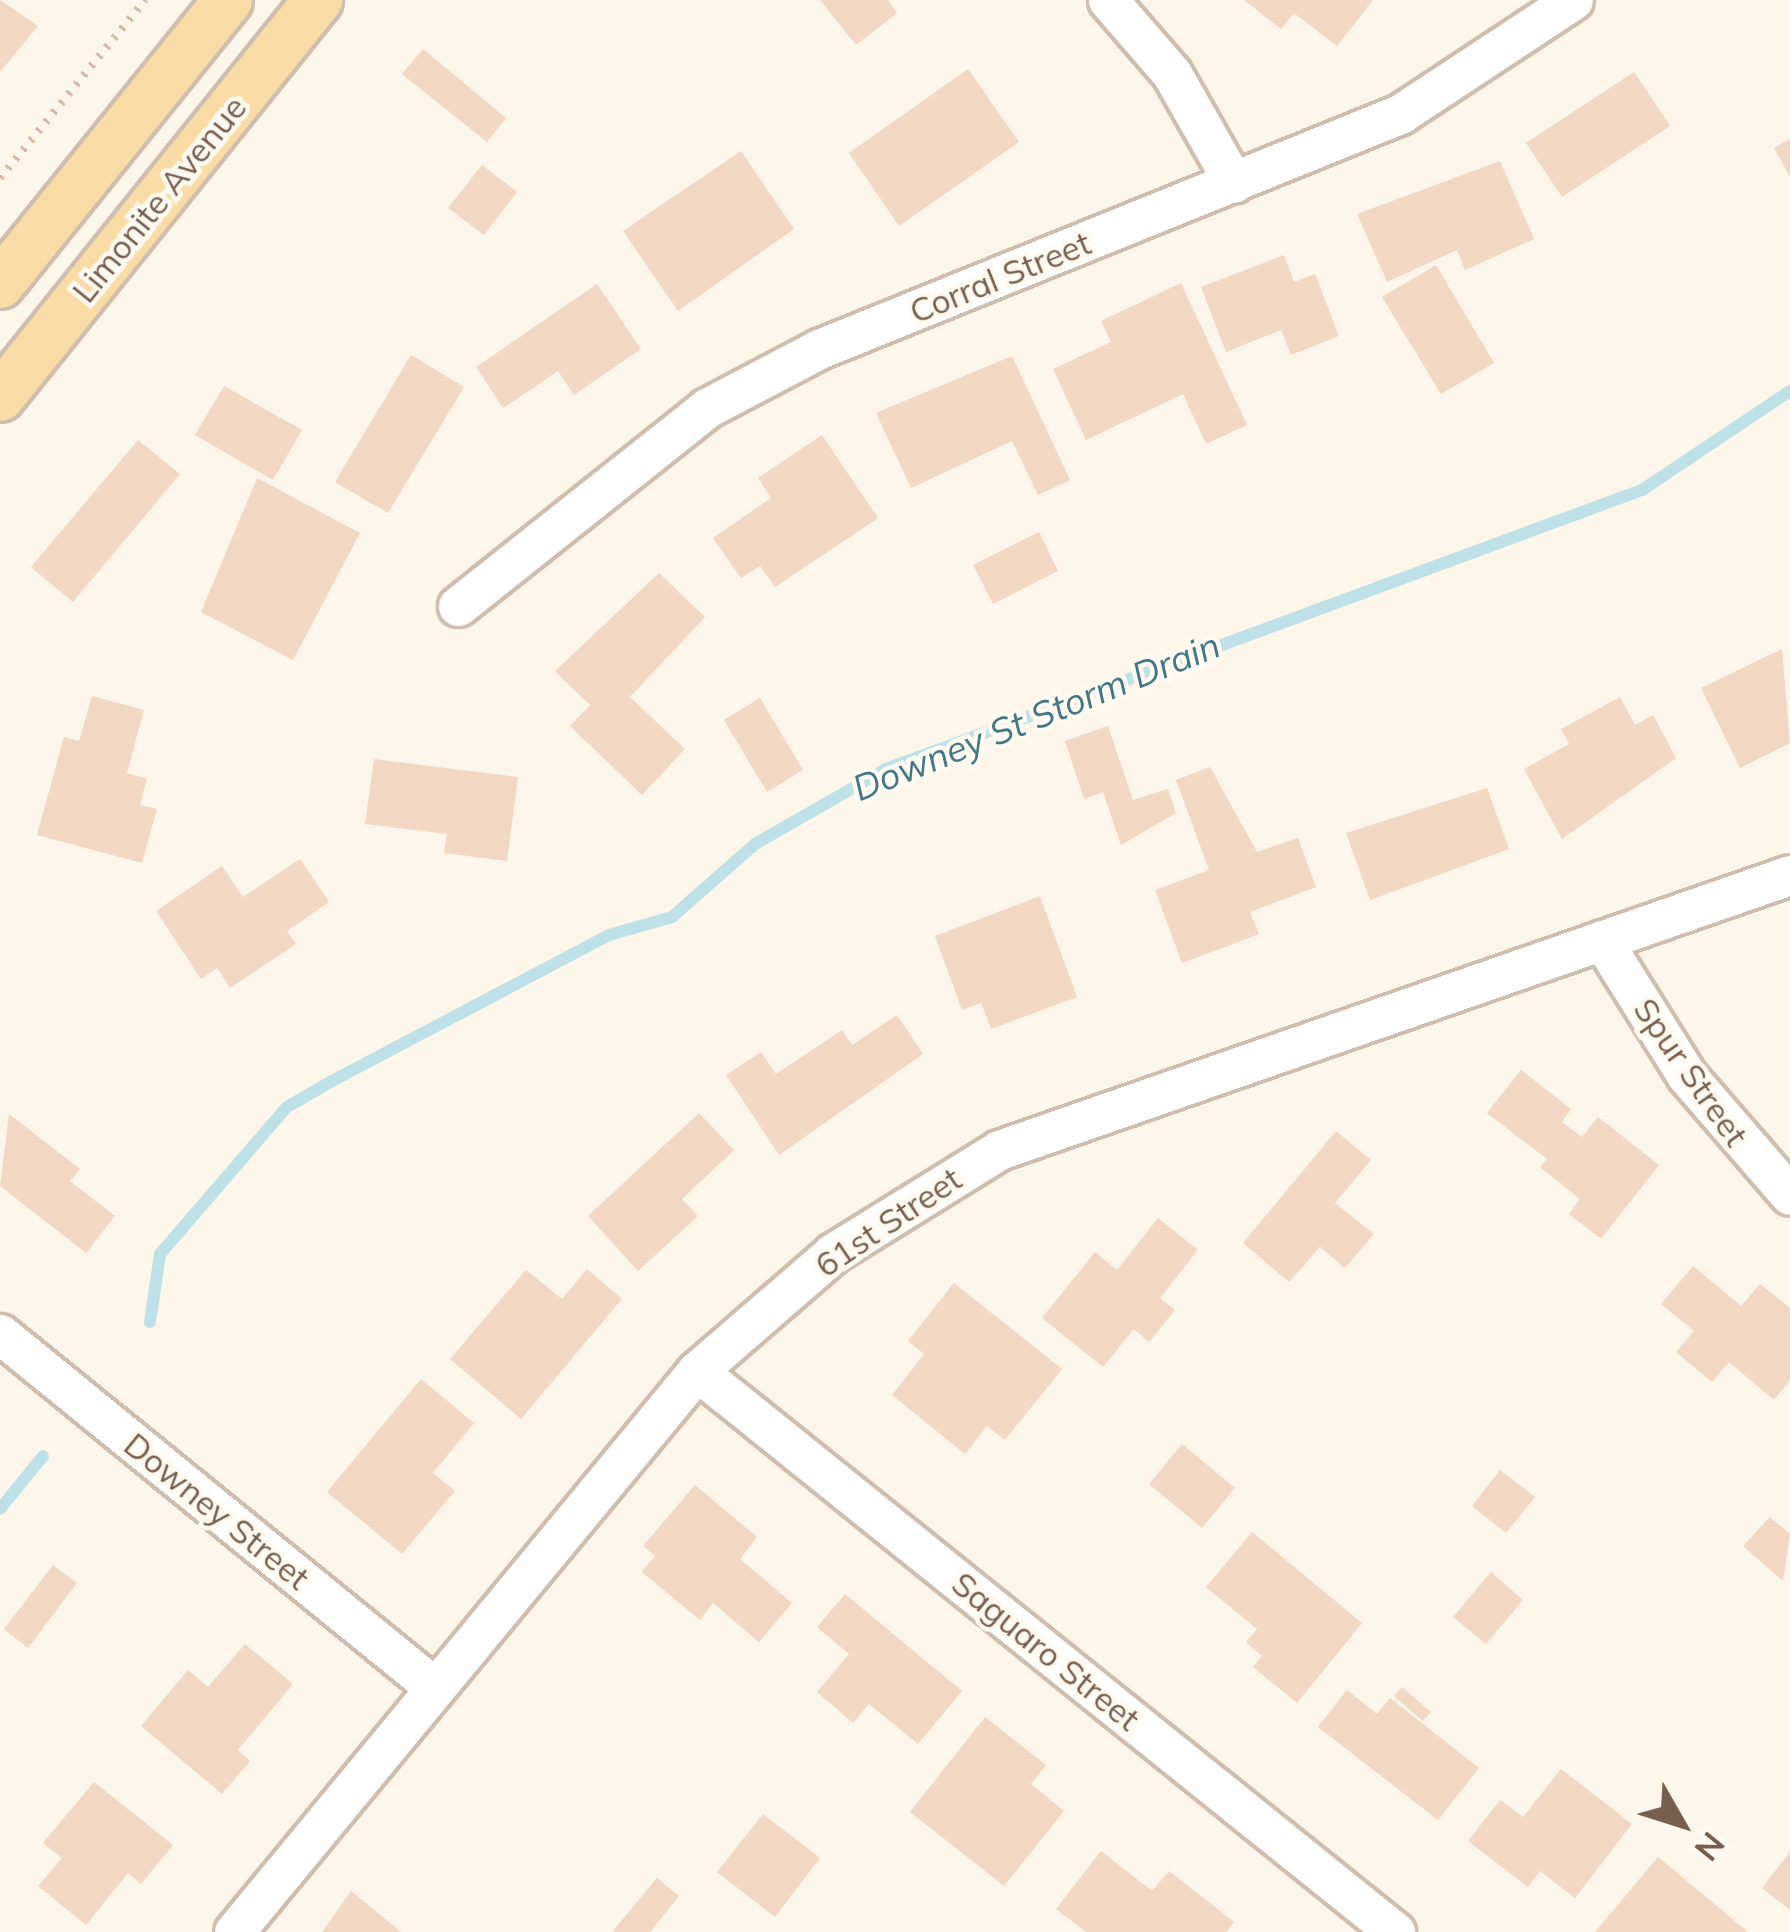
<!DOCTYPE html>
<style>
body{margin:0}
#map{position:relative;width:1790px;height:1932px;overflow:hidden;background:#fcf6eb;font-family:Mulish,sans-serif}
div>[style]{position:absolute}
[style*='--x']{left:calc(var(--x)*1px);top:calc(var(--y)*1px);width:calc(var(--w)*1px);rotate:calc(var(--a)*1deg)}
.stream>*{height:12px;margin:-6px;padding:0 6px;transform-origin:6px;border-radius:6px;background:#bee0e7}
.building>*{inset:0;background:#f2d7c2}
.path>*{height:8px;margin-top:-4px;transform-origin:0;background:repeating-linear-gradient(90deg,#d7baa5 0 3px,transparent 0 12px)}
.roads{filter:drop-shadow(3px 0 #cfbeaf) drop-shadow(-3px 0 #cfbeaf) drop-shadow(0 3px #cfbeaf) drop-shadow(0 -3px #cfbeaf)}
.minor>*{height:39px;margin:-19.5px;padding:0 19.5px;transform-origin:19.5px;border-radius:19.5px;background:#fff}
.major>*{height:48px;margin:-24px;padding:0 24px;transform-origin:24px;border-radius:24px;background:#f9dca5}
span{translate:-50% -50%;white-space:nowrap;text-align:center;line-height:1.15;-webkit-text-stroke:9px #fffaf1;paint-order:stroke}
.street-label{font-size:33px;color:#785e4d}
.water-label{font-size:36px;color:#437783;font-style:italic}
.north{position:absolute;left:1622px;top:1764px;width:120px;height:120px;-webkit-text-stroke:9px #fffaf1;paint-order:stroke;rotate:129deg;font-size:33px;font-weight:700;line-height:48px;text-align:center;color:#785e4d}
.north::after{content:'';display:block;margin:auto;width:42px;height:54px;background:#785e4d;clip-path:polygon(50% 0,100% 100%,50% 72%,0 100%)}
</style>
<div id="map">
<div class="stream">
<i style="--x:150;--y:1322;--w:69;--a:-81.6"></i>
<i style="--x:160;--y:1254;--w:194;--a:-49.2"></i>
<i style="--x:287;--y:1107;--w:52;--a:-30"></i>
<i style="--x:332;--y:1081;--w:313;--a:-27.8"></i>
<i style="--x:609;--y:935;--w:66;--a:-15.9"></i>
<i style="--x:672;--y:917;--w:111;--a:-41.3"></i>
<i style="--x:755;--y:844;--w:151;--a:-29.8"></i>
<i style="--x:886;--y:769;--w:806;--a:-20.26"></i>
<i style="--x:1642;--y:490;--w:178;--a:-33.8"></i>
<i style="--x:0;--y:1509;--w:68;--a:-50.9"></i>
</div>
<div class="building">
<i style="clip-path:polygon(0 0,38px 26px,0 72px)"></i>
<i style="clip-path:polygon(820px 0,888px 0,897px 13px,856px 45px)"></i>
<i style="clip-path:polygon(1244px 0,1373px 0,1337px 46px,1294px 13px,1281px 29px)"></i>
<i style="clip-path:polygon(423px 49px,506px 118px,487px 142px,402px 74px)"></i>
<i style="clip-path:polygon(968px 69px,1019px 142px,899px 226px,849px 153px)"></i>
<i style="clip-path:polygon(1634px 72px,1670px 126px,1562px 197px,1526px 143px)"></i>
<i style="clip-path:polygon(1790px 139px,1790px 177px,1774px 148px)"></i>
<i style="clip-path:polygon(741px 151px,794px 229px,678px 311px,623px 231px)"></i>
<i style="clip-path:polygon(1500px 161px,1534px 239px,1465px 270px,1457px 250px,1387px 282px,1357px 214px)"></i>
<i style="clip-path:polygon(482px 165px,517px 192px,484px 235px,448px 208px)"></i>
<i style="clip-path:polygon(1284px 255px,1294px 282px,1315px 274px,1339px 336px,1291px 355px,1281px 330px,1226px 352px,1201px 287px)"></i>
<i style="clip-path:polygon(1436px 265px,1494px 363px,1441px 394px,1382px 297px)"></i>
<i style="clip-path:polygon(1181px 283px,1247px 425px,1206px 444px,1183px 394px,1086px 440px,1053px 369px,1111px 342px,1101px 321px)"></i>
<i style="clip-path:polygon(597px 284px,641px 349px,574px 395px,558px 371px,503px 408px,476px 367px)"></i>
<i style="clip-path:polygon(411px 355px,464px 387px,388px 513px,335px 482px)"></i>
<i style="clip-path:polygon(1012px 356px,1070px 480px,1038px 495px,1012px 441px,911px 488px,876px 413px)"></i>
<i style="clip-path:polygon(224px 386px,302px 430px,273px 480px,195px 435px)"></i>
<i style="clip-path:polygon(822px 435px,878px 518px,775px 587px,760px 566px,741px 578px,713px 538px,771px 498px,758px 478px)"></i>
<i style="clip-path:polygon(138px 440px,180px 474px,73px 602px,31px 567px)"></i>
<i style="clip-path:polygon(257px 478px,360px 533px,293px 660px,201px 612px)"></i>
<i style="clip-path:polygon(1039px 532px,1058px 571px,993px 604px,973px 565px)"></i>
<i style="clip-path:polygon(659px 573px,705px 617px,630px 697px,685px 749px,642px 795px,570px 726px,590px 705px,555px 671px)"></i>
<i style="clip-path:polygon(1782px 649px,1790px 743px,1740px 768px,1701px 688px)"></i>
<i style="clip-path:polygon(92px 696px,144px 710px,127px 773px,147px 779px,140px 805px,157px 809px,142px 863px,37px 835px,64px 737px,79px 741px)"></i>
<i style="clip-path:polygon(1620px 697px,1635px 725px,1653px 715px,1676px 758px,1562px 839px,1524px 769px,1569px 744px,1561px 729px)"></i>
<i style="clip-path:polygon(760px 698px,803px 770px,767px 792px,724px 720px)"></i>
<i style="clip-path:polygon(1108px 726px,1133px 800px,1168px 789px,1176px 813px,1121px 845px,1103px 792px,1084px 799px,1065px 741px)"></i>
<i style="clip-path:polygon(374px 759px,518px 777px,507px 861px,444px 853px,447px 834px,365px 824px)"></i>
<i style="clip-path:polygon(1210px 767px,1257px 852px,1298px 838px,1316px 887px,1250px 912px,1259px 934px,1182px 963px,1155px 890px,1209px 870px,1176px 780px)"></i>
<i style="clip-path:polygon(1487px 788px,1509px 849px,1370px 900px,1346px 833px)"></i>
<i style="clip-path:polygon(300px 859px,329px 902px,287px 931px,296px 944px,230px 988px,217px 968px,201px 979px,156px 911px,222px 866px,243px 897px)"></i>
<i style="clip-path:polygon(1040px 896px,1077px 997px,991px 1029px,981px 1003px,962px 1010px,935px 936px)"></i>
<i style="clip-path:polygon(897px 1015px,923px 1054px,779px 1155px,726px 1075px,761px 1052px,776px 1074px,842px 1030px,852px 1045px)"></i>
<i style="clip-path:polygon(1521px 1070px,1571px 1109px,1562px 1122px,1582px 1137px,1598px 1117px,1659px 1165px,1601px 1239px,1569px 1214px,1580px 1199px,1540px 1167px,1547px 1159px,1487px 1113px)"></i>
<i style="clip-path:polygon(699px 1113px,734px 1150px,682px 1199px,698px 1216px,638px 1271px,588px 1216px)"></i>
<i style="clip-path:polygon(9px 1114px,80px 1169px,70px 1181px,115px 1216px,86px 1253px,0 1186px)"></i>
<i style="clip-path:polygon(1336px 1131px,1371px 1160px,1335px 1203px,1374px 1234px,1345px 1268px,1320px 1247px,1289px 1282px,1243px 1243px)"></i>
<i style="clip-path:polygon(1158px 1218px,1198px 1250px,1160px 1298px,1175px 1310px,1149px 1342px,1134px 1329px,1103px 1367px,1042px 1318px,1095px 1252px,1117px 1270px)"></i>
<i style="clip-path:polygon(1693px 1266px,1741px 1306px,1760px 1284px,1790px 1308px,1790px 1380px,1774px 1400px,1729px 1362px,1712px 1382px,1676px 1352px,1694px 1331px,1661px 1304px)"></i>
<i style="clip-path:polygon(587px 1269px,622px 1299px,521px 1419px,450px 1359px,526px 1270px,562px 1299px)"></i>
<i style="clip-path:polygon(954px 1283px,1062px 1369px,1005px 1440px,987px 1426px,965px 1454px,892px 1395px,924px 1354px,908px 1341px)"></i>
<i style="clip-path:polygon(421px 1379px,474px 1423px,433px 1473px,455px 1491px,402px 1554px,327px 1492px)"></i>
<i style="clip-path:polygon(1182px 1444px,1235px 1488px,1202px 1528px,1149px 1484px)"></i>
<i style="clip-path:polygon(1500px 1470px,1535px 1497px,1506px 1533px,1472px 1506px)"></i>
<i style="clip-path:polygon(695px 1485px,757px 1537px,740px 1559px,792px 1603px,759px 1642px,713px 1603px,700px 1620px,642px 1572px,655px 1556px,643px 1546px)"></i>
<i style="clip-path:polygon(1770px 1517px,1790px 1534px,1783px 1581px,1743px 1546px)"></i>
<i style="clip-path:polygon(1252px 1532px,1362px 1623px,1297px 1703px,1253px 1667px,1262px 1656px,1246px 1642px,1257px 1629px,1206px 1587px)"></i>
<i style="clip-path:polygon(53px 1565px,77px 1583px,28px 1648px,4px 1629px)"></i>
<i style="clip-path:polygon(1491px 1572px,1523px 1600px,1486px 1644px,1453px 1617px)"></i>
<i style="clip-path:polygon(845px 1594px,962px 1691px,918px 1744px,869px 1704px,853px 1723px,817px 1692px,849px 1654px,817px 1627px)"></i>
<i style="clip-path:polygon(245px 1644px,293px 1684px,238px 1750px,250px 1761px,222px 1794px,141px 1726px,188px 1670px,208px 1687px)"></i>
<i style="clip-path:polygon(1402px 1687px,1431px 1712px,1423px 1721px,1394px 1696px)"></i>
<i style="clip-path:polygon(1347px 1690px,1377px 1714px,1390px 1698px,1479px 1768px,1438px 1820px,1318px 1727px)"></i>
<i style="clip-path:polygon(985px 1717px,1046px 1765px,1031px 1784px,1064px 1811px,1004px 1886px,910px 1812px)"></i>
<i style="clip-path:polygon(1561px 1769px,1632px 1824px,1575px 1898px,1540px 1871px,1528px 1887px,1468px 1841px,1500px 1800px,1523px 1817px)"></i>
<i style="clip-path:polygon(94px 1782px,173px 1845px,141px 1884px,128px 1873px,86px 1925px,38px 1886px,62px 1858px,43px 1843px)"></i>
<i style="clip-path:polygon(763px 1814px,820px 1858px,775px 1917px,717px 1872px)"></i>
<i style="clip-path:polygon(1101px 1851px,1152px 1891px,1169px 1871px,1234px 1922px,1226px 1932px,1086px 1932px,1056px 1909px)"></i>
<i style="clip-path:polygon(1790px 1852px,1790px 1910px,1762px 1888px)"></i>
<i style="clip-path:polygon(1658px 1857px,1748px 1932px,1595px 1932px)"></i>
<i style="clip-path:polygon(657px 1878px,679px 1896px,650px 1932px,612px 1932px)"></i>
<i style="clip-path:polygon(351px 1891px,401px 1932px,322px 1932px)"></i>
</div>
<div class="path">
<i style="--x:0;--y:178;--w:230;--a:-50.8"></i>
</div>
<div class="roads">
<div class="minor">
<i style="--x:1108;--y:0;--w:98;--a:49.1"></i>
<i style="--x:1172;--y:74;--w:125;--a:60.4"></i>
<i style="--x:458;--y:606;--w:318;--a:-38.5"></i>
<i style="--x:707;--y:408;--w:127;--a:-27.8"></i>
<i style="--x:819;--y:349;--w:627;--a:-22.02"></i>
<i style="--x:1400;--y:114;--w:207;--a:-33.4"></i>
<i style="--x:1602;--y:940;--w:160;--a:58"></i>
<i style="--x:1687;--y:1076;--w:157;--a:49.1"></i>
<i style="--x:0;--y:1334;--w:559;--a:39.12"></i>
<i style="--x:697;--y:1371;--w:896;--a:38.79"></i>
<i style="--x:234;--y:1932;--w:727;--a:-50.47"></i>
<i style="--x:697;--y:1371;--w:180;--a:-40.9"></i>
<i style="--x:833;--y:1253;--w:195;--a:-31.8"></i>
<i style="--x:999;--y:1150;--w:837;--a:-19.17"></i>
</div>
<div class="major">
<i style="--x:0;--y:284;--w:364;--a:-51.2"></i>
<i style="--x:0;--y:397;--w:509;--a:-51.31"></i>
</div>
</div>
<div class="street-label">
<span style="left:159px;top:199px;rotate:-51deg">Limonite Avenue</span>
<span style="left:1000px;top:277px;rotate:-22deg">Corral Street</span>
<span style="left:1691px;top:1072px;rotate:55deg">Spur Street</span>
<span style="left:888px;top:1222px;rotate:-34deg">61st Street</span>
<span style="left:217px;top:1511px;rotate:39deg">Downey Street</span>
<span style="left:1046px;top:1651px;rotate:39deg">Saguaro Street</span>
</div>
<div class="water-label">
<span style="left:1036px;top:716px;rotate:-22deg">Downey St Storm Drain</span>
</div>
<div class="north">N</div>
</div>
